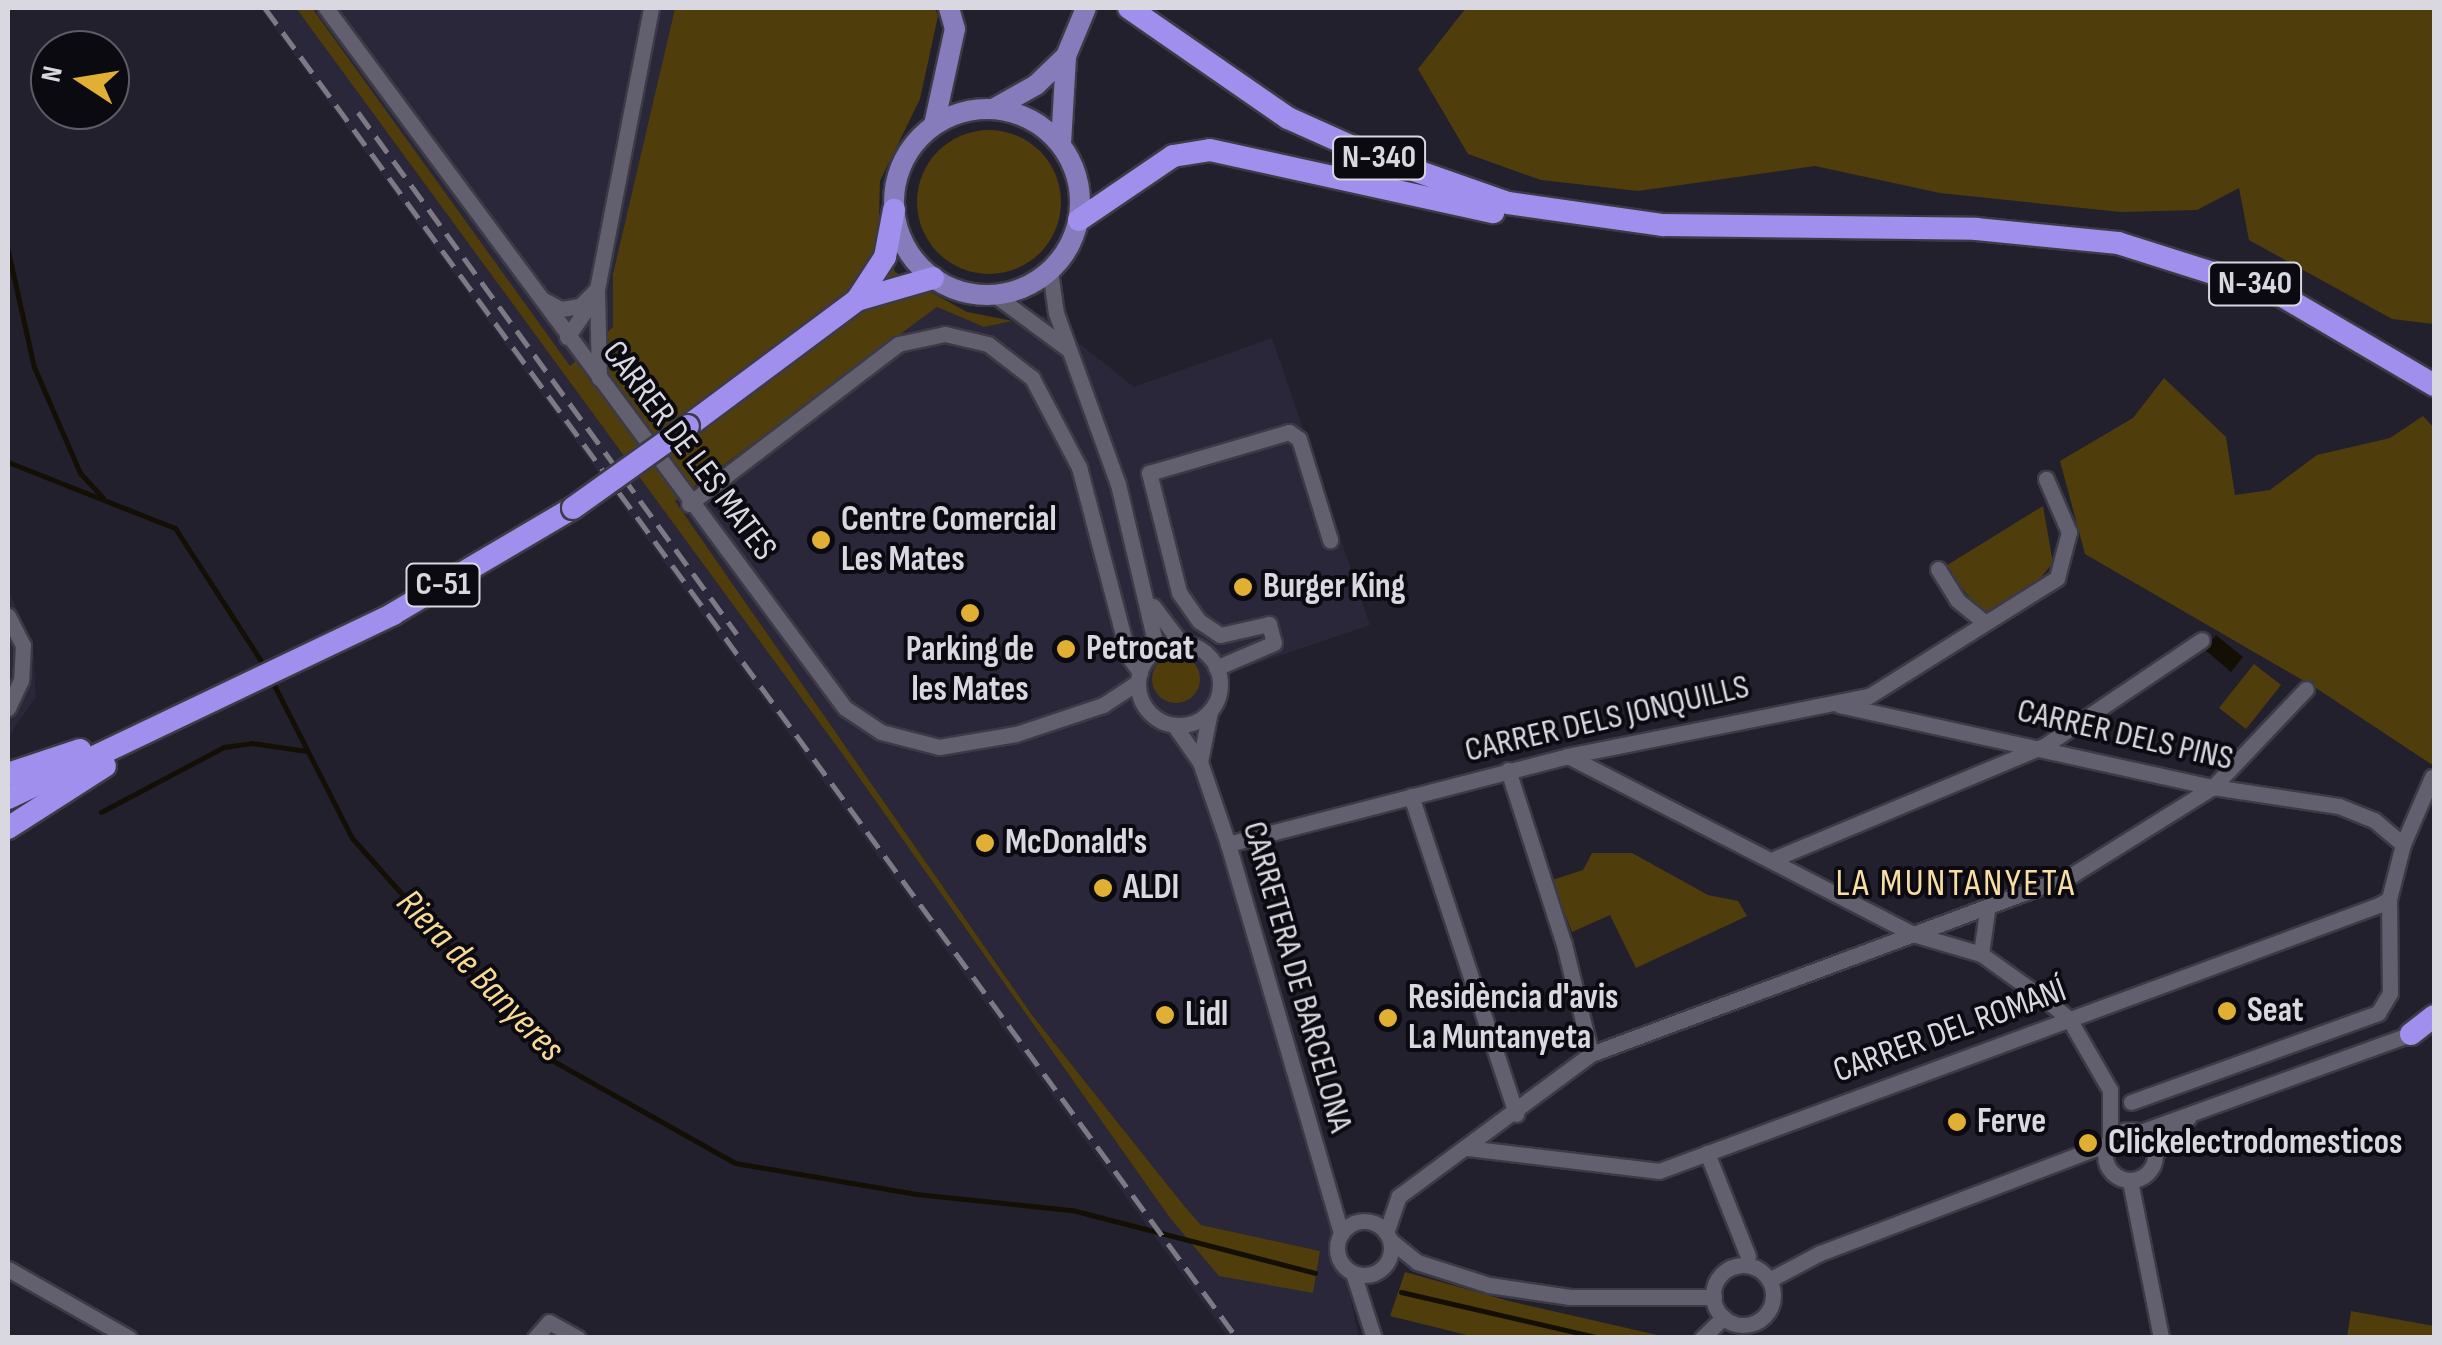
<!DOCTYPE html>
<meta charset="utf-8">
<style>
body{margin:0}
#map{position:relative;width:2442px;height:1345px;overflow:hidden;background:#22202c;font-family:"Sofia Sans Condensed",sans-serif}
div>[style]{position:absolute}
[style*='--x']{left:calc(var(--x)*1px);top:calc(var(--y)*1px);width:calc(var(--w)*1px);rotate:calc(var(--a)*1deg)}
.built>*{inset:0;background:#292739}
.green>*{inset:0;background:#503d0c}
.round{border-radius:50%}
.water>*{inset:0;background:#140f04}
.stream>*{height:5px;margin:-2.5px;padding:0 2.5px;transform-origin:2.5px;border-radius:2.5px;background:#140f04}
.roads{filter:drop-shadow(2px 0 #3c3b45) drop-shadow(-2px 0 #3c3b45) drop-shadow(0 2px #3c3b45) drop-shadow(0 -2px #3c3b45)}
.minor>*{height:15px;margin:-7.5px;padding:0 7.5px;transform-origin:7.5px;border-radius:7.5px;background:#62606f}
.minor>.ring{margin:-7.5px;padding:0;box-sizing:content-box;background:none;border:15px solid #62606f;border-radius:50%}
.major>*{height:20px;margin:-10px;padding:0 10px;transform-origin:10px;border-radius:10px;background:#877cbb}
.major>.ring{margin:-10px;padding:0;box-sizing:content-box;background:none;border:20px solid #877cbb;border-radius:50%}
.highway>*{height:22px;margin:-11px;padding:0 11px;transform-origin:11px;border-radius:11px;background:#a08fed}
.rail>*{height:5px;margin-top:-2.5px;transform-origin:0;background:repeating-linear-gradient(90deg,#7c7a85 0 20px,transparent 0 30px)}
.bridges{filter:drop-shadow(2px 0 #3c3b45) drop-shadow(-2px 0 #3c3b45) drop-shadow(0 2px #3c3b45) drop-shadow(0 -2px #3c3b45)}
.highway-bridge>*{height:22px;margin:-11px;padding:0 11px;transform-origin:11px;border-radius:11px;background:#a08fed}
.dots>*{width:28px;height:28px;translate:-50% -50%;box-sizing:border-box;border:5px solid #0b0a10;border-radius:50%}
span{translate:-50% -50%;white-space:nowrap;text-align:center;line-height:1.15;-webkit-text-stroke:8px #0b0a10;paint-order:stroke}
.shield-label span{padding:2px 8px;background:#0b0a10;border:2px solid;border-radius:8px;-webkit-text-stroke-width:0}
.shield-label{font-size:32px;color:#d9d8e1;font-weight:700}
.street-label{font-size:35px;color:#d9d8e1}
.poi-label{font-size:35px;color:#d9d8e1;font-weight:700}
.left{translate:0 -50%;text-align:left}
.neighbourhood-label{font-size:38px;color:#f9dea4;letter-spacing:2.5px}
.water-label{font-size:38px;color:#f7d894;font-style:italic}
.frame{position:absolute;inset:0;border:10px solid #d9d8e1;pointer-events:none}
.north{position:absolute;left:30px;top:30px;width:100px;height:100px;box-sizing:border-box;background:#0b0a10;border:2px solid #5d5c64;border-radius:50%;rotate:282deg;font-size:28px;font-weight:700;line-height:40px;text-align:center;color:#d9d8e1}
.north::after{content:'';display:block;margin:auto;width:35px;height:45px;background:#e1af34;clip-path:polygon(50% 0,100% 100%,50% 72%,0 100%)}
</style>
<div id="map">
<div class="built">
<i style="clip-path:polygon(260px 8px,296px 8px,846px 759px,1170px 1218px,1313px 1293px,1320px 1251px,1201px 1225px,1185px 1207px,1032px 1015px,675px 501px,937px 307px,984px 327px,1044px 315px,1134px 387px,1272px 338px,1370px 625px,1232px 672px,1190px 749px,1328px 1195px,1359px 1337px,1228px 1337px)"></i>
<i style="clip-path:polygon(312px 8px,675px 8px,613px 274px,613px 327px,569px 367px)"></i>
<i style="clip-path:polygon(8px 589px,33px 646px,36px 697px,8px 737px)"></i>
</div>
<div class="green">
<i style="clip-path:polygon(296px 8px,312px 8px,570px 366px,613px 327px,613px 274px,675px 8px,935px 8px,938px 16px,920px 99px,880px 181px,879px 215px,895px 272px,967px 312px,1013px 321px,984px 327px,937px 307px,675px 501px,1032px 1015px,1185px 1207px,1201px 1225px,1320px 1251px,1313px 1293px,1219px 1276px,1170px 1218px,846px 759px)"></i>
<i style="clip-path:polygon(1466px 8px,2434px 8px,2434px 324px,2392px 319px,2249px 240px,2239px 188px,2197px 210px,2121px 212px,1940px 193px,1815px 166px,1638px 191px,1541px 180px,1468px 154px,1418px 69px)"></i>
<i class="round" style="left:917px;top:130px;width:144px;height:144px"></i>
<i style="clip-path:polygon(2164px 378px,2226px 437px,2235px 495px,2270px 490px,2317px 455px,2390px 438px,2423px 416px,2434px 428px,2434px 766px,2316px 688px,2085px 554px,2060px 461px,2133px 418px)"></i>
<i style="clip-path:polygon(2043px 506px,2053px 563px,2025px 596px,1984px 614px,1944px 567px)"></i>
<i class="round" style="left:1152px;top:655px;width:48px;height:48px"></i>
<i style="clip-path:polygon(2254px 664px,2281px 685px,2246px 729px,2219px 708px)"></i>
<i style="clip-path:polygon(1592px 853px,1632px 853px,1708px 895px,1738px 901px,1747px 916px,1636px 968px,1610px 915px,1572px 932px,1552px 880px,1583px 870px)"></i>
<i style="clip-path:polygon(1405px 1272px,1509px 1301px,1666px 1337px,1475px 1337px,1390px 1316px)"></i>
<i style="clip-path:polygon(2351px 1311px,2434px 1326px,2434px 1337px,2347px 1337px)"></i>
</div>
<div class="water">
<i style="clip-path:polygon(2216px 635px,2243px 657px,2231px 672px,2204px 649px)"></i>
</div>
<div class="stream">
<i style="--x:8;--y:251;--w:119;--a:77.4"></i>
<i style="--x:34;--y:367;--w:116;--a:66.5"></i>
<i style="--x:80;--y:473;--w:33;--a:47"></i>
<i style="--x:8;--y:462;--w:180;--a:21.6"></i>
<i style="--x:175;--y:528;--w:166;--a:57.1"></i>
<i style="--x:272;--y:681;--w:176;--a:63"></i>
<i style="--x:352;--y:838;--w:295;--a:48.3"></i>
<i style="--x:548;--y:1058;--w:214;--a:29.3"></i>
<i style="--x:735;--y:1163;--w:184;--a:9.7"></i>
<i style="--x:916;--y:1194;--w:157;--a:5.9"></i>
<i style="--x:1072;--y:1210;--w:251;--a:14.5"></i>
<i style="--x:101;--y:812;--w:139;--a:-27.9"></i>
<i style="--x:224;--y:747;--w:28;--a:-8"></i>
<i style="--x:252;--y:743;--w:55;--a:8.4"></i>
<i style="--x:1401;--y:1292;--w:205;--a:13"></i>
</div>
<div class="roads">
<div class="minor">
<i style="--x:326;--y:8;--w:871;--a:53.45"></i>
<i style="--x:845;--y:708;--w:43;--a:33.7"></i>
<i style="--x:881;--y:732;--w:60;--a:14.5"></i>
<i style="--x:939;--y:747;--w:78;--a:-9.6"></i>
<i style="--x:1016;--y:734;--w:92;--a:-18.4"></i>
<i style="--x:1103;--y:705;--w:42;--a:-33.3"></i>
<i style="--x:1050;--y:271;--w:42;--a:81.9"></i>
<i style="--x:1056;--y:313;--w:182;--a:70.1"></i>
<i style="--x:1118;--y:484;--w:171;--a:76.8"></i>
<i style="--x:995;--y:295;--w:92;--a:36.6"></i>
<i style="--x:542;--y:299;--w:21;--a:28"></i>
<i style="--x:561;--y:309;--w:19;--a:-9"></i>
<i style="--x:580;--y:306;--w:24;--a:-45"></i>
<i style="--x:567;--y:337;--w:44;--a:-55.2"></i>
<i style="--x:599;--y:378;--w:89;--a:-91.3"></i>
<i style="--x:597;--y:289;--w:286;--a:-79.1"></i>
<i style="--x:689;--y:504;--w:263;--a:-37.4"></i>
<i style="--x:898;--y:344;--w:48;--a:-12"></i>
<i style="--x:945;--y:334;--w:44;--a:13.1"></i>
<i style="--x:988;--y:344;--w:56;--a:37.7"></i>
<i style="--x:1032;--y:378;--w:101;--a:62.2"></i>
<i style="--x:1079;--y:467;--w:196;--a:75.3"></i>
<i style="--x:1129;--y:657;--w:19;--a:54"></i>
<i style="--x:1938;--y:569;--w:36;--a:58"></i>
<i style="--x:1957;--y:600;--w:36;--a:39"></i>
<i style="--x:1153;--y:606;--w:46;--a:52.9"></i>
<i style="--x:8;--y:616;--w:33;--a:63"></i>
<i style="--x:23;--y:645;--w:35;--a:93"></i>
<i style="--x:21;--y:680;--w:31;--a:115"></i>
<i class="ring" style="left:1138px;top:643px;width:67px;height:67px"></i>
<i style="--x:1216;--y:668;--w:63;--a:-23.3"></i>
<i style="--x:1274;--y:643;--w:20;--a:-105"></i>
<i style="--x:1269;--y:624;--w:50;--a:167.3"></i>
<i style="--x:1220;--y:635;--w:25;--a:-146"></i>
<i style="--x:1199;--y:621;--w:35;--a:-125"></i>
<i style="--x:1179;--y:592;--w:123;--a:-104.1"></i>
<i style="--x:1149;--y:473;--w:146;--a:-16.3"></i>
<i style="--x:1289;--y:432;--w:12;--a:35"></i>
<i style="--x:1299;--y:439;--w:106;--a:72.9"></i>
<i style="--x:1839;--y:705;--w:383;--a:12.4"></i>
<i style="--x:2213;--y:787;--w:127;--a:8.6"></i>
<i style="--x:2339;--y:806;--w:38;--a:22"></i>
<i style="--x:2374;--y:820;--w:38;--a:40"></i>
<i style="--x:1174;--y:725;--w:45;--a:54.9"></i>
<i style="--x:1200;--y:762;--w:87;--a:71.1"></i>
<i style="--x:1228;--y:844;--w:406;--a:73.8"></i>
<i style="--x:1568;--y:756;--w:388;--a:27.3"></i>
<i style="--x:1913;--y:934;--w:71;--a:16.4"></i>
<i style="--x:1981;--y:954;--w:81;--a:35.5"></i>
<i style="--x:2047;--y:1001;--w:28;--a:39"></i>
<i style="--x:2069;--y:1019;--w:82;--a:60"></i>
<i style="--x:2110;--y:1090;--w:49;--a:90"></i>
<i style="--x:1200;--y:762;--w:52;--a:-78.9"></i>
<i style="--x:1508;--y:770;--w:183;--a:72.2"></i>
<i style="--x:1564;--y:944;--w:113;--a:76.2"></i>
<i style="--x:1411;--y:796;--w:335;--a:71.7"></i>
<i style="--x:1228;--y:844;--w:351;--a:-14.5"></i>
<i style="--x:1568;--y:756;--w:307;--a:-11.3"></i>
<i style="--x:1869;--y:696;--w:222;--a:-32.1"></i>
<i style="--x:2057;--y:578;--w:48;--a:-75.4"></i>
<i style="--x:2069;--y:532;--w:58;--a:-113.5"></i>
<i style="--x:1776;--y:858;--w:290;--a:-22.7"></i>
<i style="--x:2044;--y:746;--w:190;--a:-33.9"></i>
<i style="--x:1981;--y:954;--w:43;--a:-82.1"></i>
<i style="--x:2131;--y:1102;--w:263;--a:-19.8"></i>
<i style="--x:2378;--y:1013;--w:23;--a:-59"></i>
<i style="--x:2390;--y:993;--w:94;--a:-90.6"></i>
<i class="ring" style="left:2105px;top:1130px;width:35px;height:35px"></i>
<i style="--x:2140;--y:1132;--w:288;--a:-19.9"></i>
<i style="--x:1467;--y:1148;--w:193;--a:6.8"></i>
<i style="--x:1659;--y:1171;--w:768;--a:-20.28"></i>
<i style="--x:2379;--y:905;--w:12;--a:-31"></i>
<i style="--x:2389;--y:899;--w:57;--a:-75.7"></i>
<i style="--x:2403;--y:844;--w:73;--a:-66.6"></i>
<i style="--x:1707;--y:1153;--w:111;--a:68.3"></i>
<i style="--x:2155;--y:1154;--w:50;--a:-47.4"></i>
<i style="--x:2130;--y:1181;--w:160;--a:78.8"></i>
<i class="ring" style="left:1337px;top:1221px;width:39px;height:39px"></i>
<i style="--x:1386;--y:1233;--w:39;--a:-71"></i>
<i style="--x:1399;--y:1196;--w:239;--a:-36.5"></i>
<i style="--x:1591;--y:1054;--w:513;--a:-20.41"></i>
<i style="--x:2072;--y:875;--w:166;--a:-32"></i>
<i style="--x:2213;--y:787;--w:135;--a:-46.5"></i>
<i style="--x:1390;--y:1240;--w:35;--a:39"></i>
<i style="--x:1417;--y:1262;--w:76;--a:17.7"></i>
<i style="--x:1489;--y:1285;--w:82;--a:8.4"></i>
<i style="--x:1570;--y:1297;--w:144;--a:0"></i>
<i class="ring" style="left:1713px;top:1265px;width:45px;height:45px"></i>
<i style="--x:8;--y:1269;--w:139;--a:29.7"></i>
<i style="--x:1353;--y:1273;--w:68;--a:72.1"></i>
<i style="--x:1769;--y:1280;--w:58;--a:-27.9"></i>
<i style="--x:1820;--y:1253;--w:307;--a:-20.8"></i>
<i style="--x:535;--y:1338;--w:21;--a:-49"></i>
<i style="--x:549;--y:1322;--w:33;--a:29"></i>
<i style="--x:1702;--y:1338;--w:30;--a:-44"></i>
</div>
<div class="major">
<i style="--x:995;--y:108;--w:47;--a:-29.3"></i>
<i style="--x:1036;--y:85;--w:42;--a:-44"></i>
<i class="ring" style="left:894px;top:109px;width:166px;height:166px"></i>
<i style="--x:934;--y:125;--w:98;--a:-77.7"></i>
<i style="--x:955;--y:29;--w:22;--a:-106"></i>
<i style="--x:1061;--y:144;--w:88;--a:-86.7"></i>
<i style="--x:1066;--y:56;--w:52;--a:-67.4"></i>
</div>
<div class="highway">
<i style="--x:1129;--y:8;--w:193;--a:34.7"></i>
<i style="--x:1288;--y:118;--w:88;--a:24.2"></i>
<i style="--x:1368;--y:154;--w:148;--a:19.3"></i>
<i style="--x:1508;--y:203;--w:157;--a:8.1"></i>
<i style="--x:1663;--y:225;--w:313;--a:0.7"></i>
<i style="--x:1976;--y:229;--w:143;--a:5.6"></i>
<i style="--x:2118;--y:243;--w:169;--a:17.6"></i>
<i style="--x:2279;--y:294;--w:180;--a:30.4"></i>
<i style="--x:1079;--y:220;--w:114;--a:-34.2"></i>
<i style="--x:1173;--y:156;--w:37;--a:-9"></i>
<i style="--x:1210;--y:150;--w:290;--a:12.4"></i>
<i style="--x:857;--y:300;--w:51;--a:-56.9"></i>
<i style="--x:885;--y:257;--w:48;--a:-79.2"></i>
<i style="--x:688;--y:426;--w:211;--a:-36.7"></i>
<i style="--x:857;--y:300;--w:79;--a:-16.1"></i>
<i style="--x:8;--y:774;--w:76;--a:-18.4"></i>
<i style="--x:8;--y:798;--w:427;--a:-25.5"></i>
<i style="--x:393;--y:614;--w:209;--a:-30.5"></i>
<i style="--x:8;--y:828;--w:115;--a:-32.6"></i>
<i style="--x:2411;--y:1034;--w:29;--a:-38"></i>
</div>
</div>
<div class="rail">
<i style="--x:265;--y:8;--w:1647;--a:53.84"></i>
<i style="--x:358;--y:112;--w:645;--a:54.02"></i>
</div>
<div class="bridges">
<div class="highway-bridge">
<i style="--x:573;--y:508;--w:141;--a:-35.5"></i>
</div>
</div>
<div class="dots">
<i style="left:821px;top:540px;background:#e1af34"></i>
<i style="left:1243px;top:587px;background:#e1af34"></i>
<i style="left:970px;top:613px;background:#e1af34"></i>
<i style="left:1066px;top:649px;background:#e1af34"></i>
<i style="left:985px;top:843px;background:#e1af34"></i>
<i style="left:1103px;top:888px;background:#e1af34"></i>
<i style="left:2227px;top:1011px;background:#e1af34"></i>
<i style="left:1165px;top:1015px;background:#e1af34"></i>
<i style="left:1388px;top:1018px;background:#e1af34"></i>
<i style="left:1957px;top:1122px;background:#e1af34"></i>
<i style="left:2088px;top:1143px;background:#e1af34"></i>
</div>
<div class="shield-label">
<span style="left:1379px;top:158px">N-340</span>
<span style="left:2255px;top:284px">N-340</span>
<span style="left:443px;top:585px">C-51</span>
</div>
<div class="street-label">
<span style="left:689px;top:451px;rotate:53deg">CARRER DE LES MATES</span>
<span style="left:1607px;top:719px;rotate:-13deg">CARRER DELS JONQUILLS</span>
<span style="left:2125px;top:735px;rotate:13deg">CARRER DELS PINS</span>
<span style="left:1297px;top:977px;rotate:74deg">CARRETERA DE BARCELONA</span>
<span style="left:1950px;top:1031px;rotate:-20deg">CARRER DEL ROMANÍ</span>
</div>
<div class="poi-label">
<span class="left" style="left:841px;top:540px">Centre Comercial<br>Les Mates</span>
<span class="left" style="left:1263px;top:587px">Burger King</span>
<span class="left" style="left:1086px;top:649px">Petrocat</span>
<span style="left:970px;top:670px">Parking de<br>les Mates</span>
<span class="left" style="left:1005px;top:843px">McDonald's</span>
<span class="left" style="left:1123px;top:888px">ALDI</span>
<span class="left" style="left:1408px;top:1018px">Residència d'avis<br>La Muntanyeta</span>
<span class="left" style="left:2247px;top:1011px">Seat</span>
<span class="left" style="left:1185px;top:1015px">Lidl</span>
<span class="left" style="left:1977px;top:1122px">Ferve</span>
<span class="left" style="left:2108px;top:1143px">Clickelectrodomesticos</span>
</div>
<div class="neighbourhood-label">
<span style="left:1956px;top:884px">LA MUNTANYETA</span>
</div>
<div class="water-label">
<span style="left:480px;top:976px;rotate:46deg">Riera de Banyeres</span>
</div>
<div class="frame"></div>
<div class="north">N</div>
</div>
